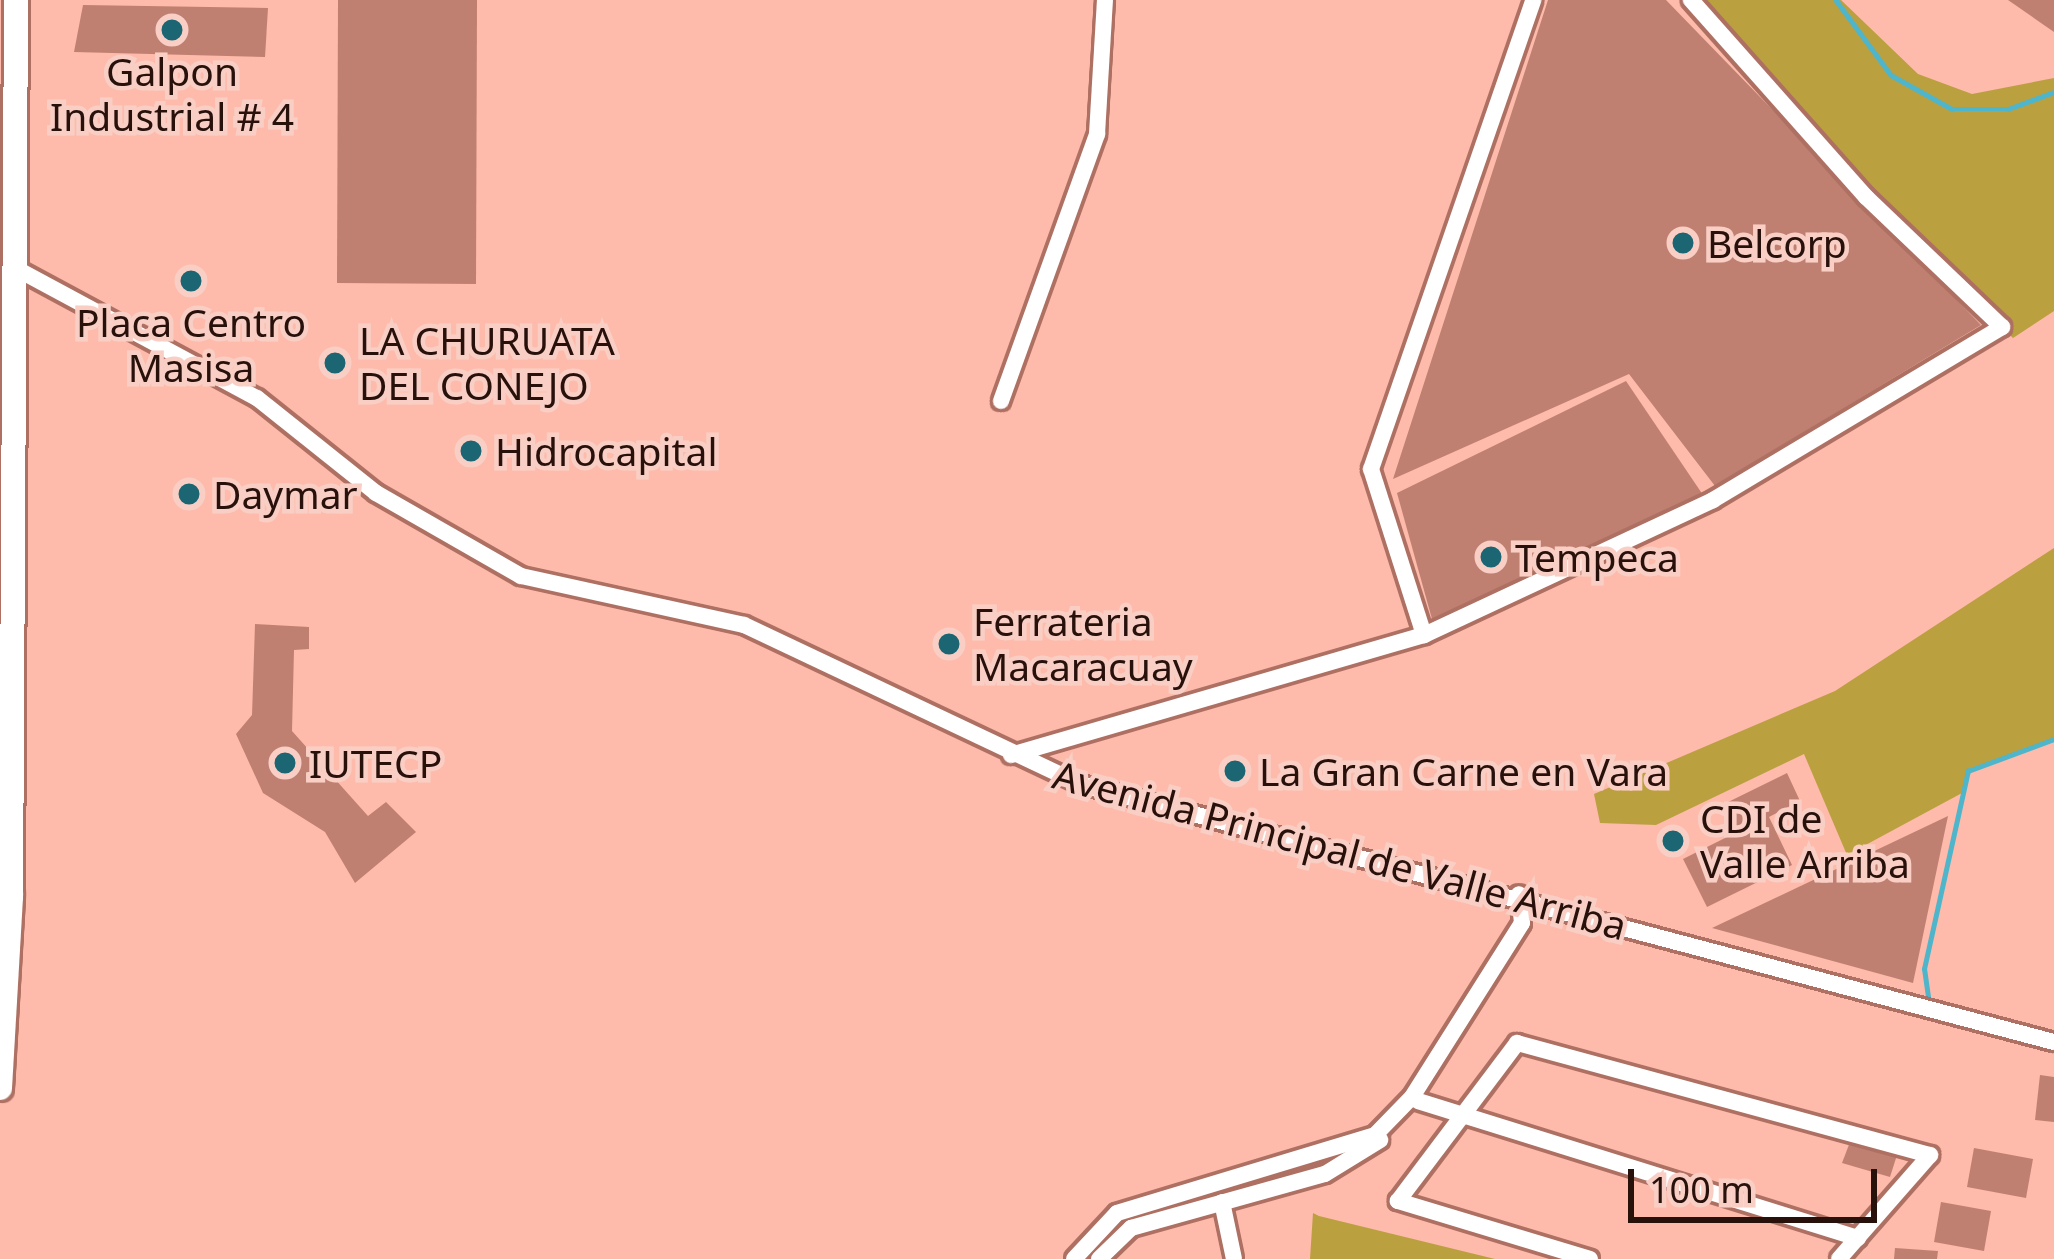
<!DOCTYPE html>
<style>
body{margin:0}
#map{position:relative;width:2054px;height:1259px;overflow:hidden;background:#febaaa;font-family:"Noto Sans",sans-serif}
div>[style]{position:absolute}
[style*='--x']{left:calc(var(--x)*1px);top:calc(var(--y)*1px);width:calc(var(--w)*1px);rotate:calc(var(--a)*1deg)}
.green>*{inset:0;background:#bba040}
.stream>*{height:4.5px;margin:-2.25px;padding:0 2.25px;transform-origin:2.25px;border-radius:2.25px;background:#4fb5ca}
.building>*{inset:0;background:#c08071}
.roads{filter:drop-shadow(3px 0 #ae7062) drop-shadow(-3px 0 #ae7062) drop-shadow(0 3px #ae7062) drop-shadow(0 -3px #ae7062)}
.street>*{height:16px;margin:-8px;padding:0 8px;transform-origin:8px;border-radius:8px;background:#fff}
.secondary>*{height:24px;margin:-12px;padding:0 12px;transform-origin:12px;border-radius:12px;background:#fff}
.dots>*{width:33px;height:33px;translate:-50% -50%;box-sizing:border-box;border:6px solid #f9cfc5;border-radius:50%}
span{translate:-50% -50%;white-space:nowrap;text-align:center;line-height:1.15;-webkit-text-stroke:9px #f9cfc5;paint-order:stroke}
.poi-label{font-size:39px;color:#28100b}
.left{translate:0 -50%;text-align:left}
.street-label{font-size:39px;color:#28100b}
.scale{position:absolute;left:1628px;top:1169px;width:249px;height:54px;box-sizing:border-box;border:6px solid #28100b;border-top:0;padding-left:15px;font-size:36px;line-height:42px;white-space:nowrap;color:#28100b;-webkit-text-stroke:9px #f9cfc5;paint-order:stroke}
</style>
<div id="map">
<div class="green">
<i style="clip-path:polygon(1688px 0,1841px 0,1918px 74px,1972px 94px,2054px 78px,2054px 311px,2013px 338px,1774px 110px)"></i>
<i style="clip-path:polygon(2054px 548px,2054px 739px,1968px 771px,1962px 793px,1847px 855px,1804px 754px,1656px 825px,1600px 823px,1594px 794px,1835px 691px)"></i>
<i style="clip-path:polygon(1313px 1213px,1319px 1216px,1495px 1259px,1310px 1259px)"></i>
</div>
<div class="stream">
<i style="--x:1836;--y:0;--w:93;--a:53.7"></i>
<i style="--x:1891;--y:75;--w:70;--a:29.1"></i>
<i style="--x:1952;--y:109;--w:56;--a:0"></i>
<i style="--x:2008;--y:109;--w:49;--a:-20.3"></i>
<i style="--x:1929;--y:1004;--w:35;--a:-98"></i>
<i style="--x:1924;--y:969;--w:203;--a:-77.5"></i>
<i style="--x:1968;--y:771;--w:92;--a:-20.4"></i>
<i style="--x:1930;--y:1015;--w:129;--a:15.8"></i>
</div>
<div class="building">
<i style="clip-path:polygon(338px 0,477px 0,476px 284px,337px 283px)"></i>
<i style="clip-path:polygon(1548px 0,1666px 0,1981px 325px,1715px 486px,1629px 374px,1393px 479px)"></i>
<i style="clip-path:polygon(2008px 0,2054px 0,2054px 32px)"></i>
<i style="clip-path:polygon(83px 5px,268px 8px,265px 57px,74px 52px)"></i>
<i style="clip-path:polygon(1626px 381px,1703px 495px,1432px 619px,1397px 493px)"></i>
<i style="clip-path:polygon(255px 624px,309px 627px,309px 649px,294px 650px,292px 731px,368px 816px,386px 802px,416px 832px,355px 883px,325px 832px,263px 793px,236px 734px,252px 715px)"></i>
<i style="clip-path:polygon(1787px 773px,1800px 801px,1769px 817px,1792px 865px,1707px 907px,1683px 859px,1735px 833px,1722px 805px)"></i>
<i style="clip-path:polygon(1948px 816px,1913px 983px,1712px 928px)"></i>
<i style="clip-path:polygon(2040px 1075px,2054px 1077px,2054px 1122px,2035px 1120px)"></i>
<i style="clip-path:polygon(1850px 1142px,1897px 1155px,1890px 1177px,1842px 1163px)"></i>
<i style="clip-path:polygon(1974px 1148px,2033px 1159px,2026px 1198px,1967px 1187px)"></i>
<i style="clip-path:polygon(1941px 1202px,1991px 1211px,1984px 1251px,1934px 1242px)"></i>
<i style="clip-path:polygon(1895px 1248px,1938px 1251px,1937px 1259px,1894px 1259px)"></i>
</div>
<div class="roads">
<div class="street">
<i style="--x:17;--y:269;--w:272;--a:28.3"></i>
<i style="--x:257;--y:398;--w:152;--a:38.6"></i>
<i style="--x:376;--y:493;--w:167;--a:29.8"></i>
<i style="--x:521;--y:576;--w:228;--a:12.4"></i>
<i style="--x:744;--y:625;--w:372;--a:25.3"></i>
<i style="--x:1080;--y:784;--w:1008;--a:14.84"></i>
<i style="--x:1001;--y:401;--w:284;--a:-70.2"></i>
<i style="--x:1097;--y:134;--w:134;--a:-86.6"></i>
<i style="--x:1424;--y:635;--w:174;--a:-107.7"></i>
<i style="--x:1371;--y:469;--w:496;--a:-70.9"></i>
<i style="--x:1011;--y:755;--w:430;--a:-16.2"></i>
<i style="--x:1424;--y:635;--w:319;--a:-25"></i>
<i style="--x:1713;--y:500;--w:337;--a:-30.9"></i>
<i style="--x:2002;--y:327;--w:188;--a:-136.3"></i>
<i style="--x:1866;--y:197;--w:264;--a:-131.6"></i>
<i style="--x:1418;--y:1101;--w:461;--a:17.3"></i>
<i style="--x:1222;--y:1202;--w:58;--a:78.1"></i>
<i style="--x:1074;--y:1259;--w:63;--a:-46.9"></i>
<i style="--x:1117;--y:1213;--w:270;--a:-16.8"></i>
<i style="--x:1375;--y:1135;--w:53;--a:-45.8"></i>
<i style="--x:1412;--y:1097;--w:206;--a:-57.7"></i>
<i style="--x:1522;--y:923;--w:29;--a:-96"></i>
<i style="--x:1099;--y:1259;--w:45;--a:-44.1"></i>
<i style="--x:1131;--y:1228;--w:201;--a:-15.6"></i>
<i style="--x:1325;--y:1174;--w:65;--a:-31.7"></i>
<i style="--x:1590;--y:1259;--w:201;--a:-163.2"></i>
<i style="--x:1398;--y:1201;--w:198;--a:-53"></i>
<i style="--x:1517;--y:1043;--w:428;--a:15.2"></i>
<i style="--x:1930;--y:1155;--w:138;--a:131.2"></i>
</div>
<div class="secondary">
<i style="--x:0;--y:1088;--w:192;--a:-86.7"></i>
<i style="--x:11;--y:896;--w:896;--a:-89.68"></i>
</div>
</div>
<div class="dots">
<i style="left:172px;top:30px;background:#1c6573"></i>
<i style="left:1683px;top:243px;background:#1c6573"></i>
<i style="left:191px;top:281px;background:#1c6573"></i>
<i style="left:335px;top:363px;background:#1c6573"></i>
<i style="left:471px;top:451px;background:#1c6573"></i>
<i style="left:189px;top:494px;background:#1c6573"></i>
<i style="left:1491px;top:557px;background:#1c6573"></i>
<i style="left:949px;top:644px;background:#1c6573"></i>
<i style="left:285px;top:763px;background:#1c6573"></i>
<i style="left:1235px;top:771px;background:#1c6573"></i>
<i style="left:1673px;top:841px;background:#1c6573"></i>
</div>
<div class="poi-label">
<span style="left:172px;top:94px">Galpon<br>Industrial # 4</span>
<span class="left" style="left:1707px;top:243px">Belcorp</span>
<span style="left:191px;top:345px">Placa Centro<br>Masisa</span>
<span class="left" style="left:359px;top:363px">LA CHURUATA<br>DEL CONEJO</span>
<span class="left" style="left:495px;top:451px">Hidrocapital</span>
<span class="left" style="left:213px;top:494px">Daymar</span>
<span class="left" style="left:1515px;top:557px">Tempeca</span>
<span class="left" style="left:973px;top:644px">Ferrateria<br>Macaracuay</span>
<span class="left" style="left:309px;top:763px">IUTECP</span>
<span class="left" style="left:1259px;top:771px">La Gran Carne en Vara</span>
<span class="left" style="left:1700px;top:841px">CDI de<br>Valle Arriba</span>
</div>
<div class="street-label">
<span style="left:1340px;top:850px;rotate:15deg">Avenida Principal de Valle Arriba</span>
</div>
<div class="scale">100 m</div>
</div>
